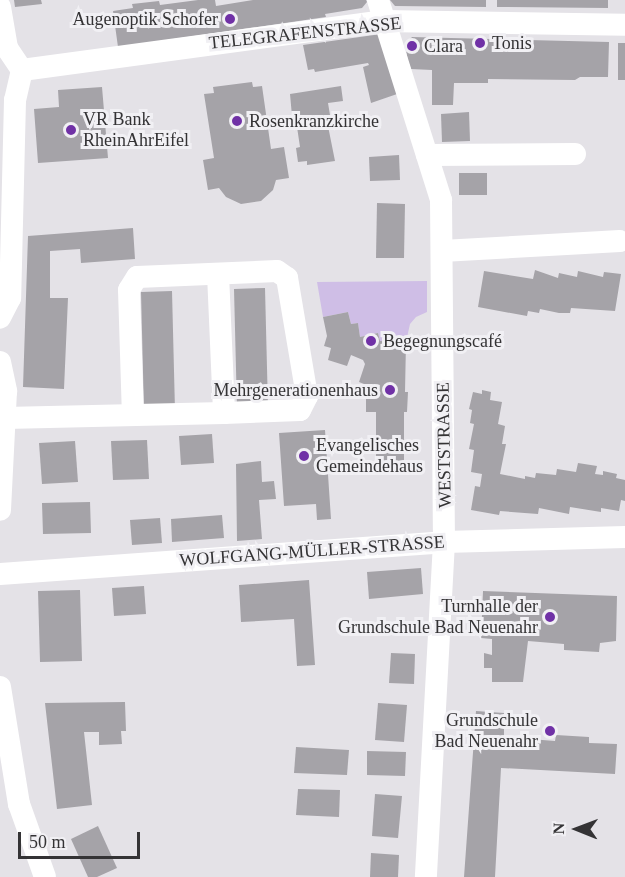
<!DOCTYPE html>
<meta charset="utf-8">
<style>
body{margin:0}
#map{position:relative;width:625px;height:877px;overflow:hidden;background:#e4e2e7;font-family:Georgia,serif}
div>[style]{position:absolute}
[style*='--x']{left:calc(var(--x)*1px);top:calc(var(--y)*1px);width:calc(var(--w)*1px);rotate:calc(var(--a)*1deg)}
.green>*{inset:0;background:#cfbee6}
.building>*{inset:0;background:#a5a3a8}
.minor>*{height:22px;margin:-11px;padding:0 11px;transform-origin:11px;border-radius:11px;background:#fff}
.dots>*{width:16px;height:16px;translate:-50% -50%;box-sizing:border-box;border:3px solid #f1f0f4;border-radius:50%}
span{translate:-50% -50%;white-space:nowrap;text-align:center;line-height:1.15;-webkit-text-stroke:6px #f1f0f4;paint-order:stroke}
.poi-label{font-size:18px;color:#343335}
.right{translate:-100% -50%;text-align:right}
.left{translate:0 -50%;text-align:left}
.street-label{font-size:18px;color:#343335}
.north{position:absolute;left:547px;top:799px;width:60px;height:60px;-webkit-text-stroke:4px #f1f0f4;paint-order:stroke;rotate:271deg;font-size:16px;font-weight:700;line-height:24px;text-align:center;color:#343335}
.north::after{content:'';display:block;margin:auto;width:21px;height:27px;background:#343335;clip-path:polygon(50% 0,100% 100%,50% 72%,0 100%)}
.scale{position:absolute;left:18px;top:832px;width:122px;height:27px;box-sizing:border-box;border:3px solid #343335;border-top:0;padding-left:8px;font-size:18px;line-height:21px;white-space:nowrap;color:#343335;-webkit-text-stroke:4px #f1f0f4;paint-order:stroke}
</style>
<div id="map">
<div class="green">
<i style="clip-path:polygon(427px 281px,427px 312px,416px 317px,410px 324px,406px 342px,380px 341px,378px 333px,360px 337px,358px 323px,351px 324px,348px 312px,323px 317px,317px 282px)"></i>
</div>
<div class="building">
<i style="clip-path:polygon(14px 0,41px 0,42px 4px,15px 7px)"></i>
<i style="clip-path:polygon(198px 0,215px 0,216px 6px,253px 0,366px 0,367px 2px,362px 8px,325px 14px,326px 17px,118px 47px,113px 11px,133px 8px,132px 4px,159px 1px,160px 5px)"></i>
<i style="clip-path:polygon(390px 0,486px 0,486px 7px,395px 6px)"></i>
<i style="clip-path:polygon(497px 0,608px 0,608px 8px,497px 7px)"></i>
<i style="clip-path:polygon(381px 34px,400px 93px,371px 103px,363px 67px,369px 65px,368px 63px,315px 72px,314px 69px,308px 70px,303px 45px)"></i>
<i style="clip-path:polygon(412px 37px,609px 42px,608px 77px,580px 77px,575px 80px,488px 79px,488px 83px,454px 83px,453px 105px,432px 105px,432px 70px,411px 69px,408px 61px,405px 45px)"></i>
<i style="clip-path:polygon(618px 43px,625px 43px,625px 80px,618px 80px)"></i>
<i style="clip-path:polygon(252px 82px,253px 87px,262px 86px,271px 149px,284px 147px,289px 178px,276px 180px,273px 190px,261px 201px,241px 204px,226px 197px,219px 188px,208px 190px,203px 160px,214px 158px,204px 94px,214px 93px,213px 87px)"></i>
<i style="clip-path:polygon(341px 86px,343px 101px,328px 103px,331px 121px,327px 121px,335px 161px,307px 165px,307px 161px,298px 162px,296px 148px,300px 147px,297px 127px,293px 127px,290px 94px)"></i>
<i style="clip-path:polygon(102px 87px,108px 158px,38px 163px,34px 109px,59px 107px,58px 90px)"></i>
<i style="clip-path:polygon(469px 112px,470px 141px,442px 142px,441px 114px)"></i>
<i style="clip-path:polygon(399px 155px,400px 180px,370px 181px,369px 157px)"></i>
<i style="clip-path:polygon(459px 173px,487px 173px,487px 195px,459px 195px)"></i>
<i style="clip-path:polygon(377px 203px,405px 204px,404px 258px,376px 258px)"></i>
<i style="clip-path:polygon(133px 228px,135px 259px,81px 263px,80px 249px,50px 251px,50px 298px,68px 298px,64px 389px,23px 387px,28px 236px)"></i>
<i style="clip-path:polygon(535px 270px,558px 278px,559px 273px,577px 277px,578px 271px,603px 277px,604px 272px,621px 274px,615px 311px,571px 308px,570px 313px,559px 313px,540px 309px,539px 313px,528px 311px,527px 316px,478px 307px,484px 271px,533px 279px)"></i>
<i style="clip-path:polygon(265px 288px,268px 408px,237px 409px,234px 289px)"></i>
<i style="clip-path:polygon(172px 291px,175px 411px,144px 412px,141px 292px)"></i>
<i style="clip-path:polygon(348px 312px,351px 324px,358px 323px,360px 337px,378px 333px,380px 341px,406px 342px,405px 392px,408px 392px,407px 412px,404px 412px,404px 466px,376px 466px,376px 412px,366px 412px,366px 392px,374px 392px,374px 388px,359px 382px,365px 364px,363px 360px,351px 355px,347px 366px,328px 360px,331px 348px,324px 346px,327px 336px,323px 317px)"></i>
<i style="clip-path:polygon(482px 390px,491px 392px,490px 400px,502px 402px,498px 424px,505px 426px,502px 444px,506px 444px,500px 474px,525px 479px,525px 476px,535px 478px,536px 473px,556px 475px,557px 469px,576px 472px,578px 463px,597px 466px,595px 474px,603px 475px,603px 471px,617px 474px,616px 478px,625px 480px,625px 501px,621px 500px,619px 511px,601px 508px,601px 512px,570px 507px,569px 514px,539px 508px,538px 514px,500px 511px,499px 515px,471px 510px,475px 486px,480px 487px,482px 474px,471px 472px,474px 450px,469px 449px,474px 424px,470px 423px,472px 410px,469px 409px,473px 392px,482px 394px)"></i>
<i style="clip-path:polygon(325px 430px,331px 519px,317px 520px,316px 504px,284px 506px,279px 433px)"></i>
<i style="clip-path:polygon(212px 434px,214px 463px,181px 465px,179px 436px)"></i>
<i style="clip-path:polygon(147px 440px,149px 479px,113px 480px,111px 441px)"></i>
<i style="clip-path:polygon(75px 441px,78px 482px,42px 484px,39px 443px)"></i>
<i style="clip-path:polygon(261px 461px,262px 482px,274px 481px,276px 499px,259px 500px,262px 539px,237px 541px,236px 464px)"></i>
<i style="clip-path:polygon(90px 502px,91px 533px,43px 534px,42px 503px)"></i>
<i style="clip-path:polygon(222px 515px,224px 538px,172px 542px,171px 519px)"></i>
<i style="clip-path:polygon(160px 518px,162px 543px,132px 545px,130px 520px)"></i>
<i style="clip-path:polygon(421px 568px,423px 594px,369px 599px,367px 572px)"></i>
<i style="clip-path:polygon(309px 580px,315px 665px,297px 666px,294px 619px,241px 622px,239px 585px)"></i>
<i style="clip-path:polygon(144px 586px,146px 614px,114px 616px,112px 588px)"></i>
<i style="clip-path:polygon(80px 590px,82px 661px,40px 662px,38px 591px)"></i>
<i style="clip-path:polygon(483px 591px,617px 596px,616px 641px,600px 643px,599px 652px,564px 650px,564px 644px,528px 641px,523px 682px,492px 682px,492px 668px,484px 668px,484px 653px,492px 655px,492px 639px,481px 638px)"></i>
<i style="clip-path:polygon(391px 653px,415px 654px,414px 684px,389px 683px)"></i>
<i style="clip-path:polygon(125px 702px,126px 731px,121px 731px,122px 744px,99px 745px,99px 732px,84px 732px,92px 805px,57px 809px,45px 703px)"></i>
<i style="clip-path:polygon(378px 703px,407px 705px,404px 742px,375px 740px)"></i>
<i style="clip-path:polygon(476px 711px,504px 713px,504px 737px,555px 741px,556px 735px,589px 737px,589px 743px,617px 744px,615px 774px,501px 768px,495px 877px,464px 877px)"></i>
<i style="clip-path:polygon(296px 747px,349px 750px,347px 775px,294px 773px)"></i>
<i style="clip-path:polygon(367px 751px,406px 752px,405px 776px,367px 775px)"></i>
<i style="clip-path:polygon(298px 789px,340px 790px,339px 817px,296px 815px)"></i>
<i style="clip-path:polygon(375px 794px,402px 796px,398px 838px,372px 836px)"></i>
<i style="clip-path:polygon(98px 826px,117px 868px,97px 877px,88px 877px,71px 839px)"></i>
<i style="clip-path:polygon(371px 853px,399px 855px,398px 877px,370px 877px)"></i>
</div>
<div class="minor">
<i style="--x:378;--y:0;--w:210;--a:72.5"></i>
<i style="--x:441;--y:200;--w:342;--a:89.5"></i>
<i style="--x:444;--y:542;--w:335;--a:93.1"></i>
<i style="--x:0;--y:7;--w:42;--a:80.3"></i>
<i style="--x:7;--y:48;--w:27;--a:56"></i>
<i style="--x:22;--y:70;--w:31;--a:103"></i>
<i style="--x:15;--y:100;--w:198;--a:91.4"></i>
<i style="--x:10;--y:298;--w:22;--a:117"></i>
<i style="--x:22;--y:70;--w:364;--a:-7.7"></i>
<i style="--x:383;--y:21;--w:242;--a:0.9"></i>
<i style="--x:427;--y:155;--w:148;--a:-0.4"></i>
<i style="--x:442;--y:251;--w:178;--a:-3.2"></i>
<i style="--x:218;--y:274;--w:139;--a:87.5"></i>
<i style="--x:0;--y:362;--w:30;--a:78"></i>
<i style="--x:6;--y:391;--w:119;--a:92.9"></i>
<i style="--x:5;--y:418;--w:219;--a:-1.3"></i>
<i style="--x:224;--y:413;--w:76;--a:-2.3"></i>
<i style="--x:300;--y:410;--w:16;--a:-63"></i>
<i style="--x:307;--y:396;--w:120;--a:-99.6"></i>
<i style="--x:287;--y:278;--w:12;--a:-145"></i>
<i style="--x:277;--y:271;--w:140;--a:177.5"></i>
<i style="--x:137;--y:277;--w:15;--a:122"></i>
<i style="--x:129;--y:290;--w:125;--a:88.2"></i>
<i style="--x:0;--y:574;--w:445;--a:-4.1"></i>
<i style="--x:444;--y:542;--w:181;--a:-1.6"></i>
<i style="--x:0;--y:687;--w:119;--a:80.8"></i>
<i style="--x:19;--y:804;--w:77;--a:70.4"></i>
</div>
<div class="dots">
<i style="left:230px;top:19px;background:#7031a6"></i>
<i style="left:480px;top:43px;background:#7031a6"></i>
<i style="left:412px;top:46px;background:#7031a6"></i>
<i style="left:237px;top:121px;background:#7031a6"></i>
<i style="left:71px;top:130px;background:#7031a6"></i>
<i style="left:371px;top:341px;background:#7031a6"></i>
<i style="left:390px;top:390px;background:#7031a6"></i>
<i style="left:304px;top:456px;background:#7031a6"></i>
<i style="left:550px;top:617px;background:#7031a6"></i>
<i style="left:550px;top:731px;background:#7031a6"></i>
</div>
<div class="poi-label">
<span class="right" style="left:218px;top:19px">Augenoptik Schofer</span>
<span class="left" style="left:492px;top:43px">Tonis</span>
<span class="left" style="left:424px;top:46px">Clara</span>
<span class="left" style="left:83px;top:130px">VR Bank<br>RheinAhrEifel</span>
<span class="left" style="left:249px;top:121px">Rosenkranzkirche</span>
<span class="left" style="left:383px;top:341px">Begegnungscafé</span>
<span class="right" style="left:378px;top:390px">Mehrgenerationenhaus</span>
<span class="left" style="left:316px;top:456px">Evangelisches<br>Gemeindehaus</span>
<span class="right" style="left:538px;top:617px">Turnhalle der<br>Grundschule Bad Neuenahr</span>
<span class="right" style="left:538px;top:731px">Grundschule<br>Bad Neuenahr</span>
</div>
<div class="street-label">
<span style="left:305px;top:33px;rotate:-6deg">TELEGRAFENSTRASSE</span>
<span style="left:444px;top:445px;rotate:-91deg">WESTSTRASSE</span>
<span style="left:312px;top:551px;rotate:-4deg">WOLFGANG-MÜLLER-STRASSE</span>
</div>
<div class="north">N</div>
<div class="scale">50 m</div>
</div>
